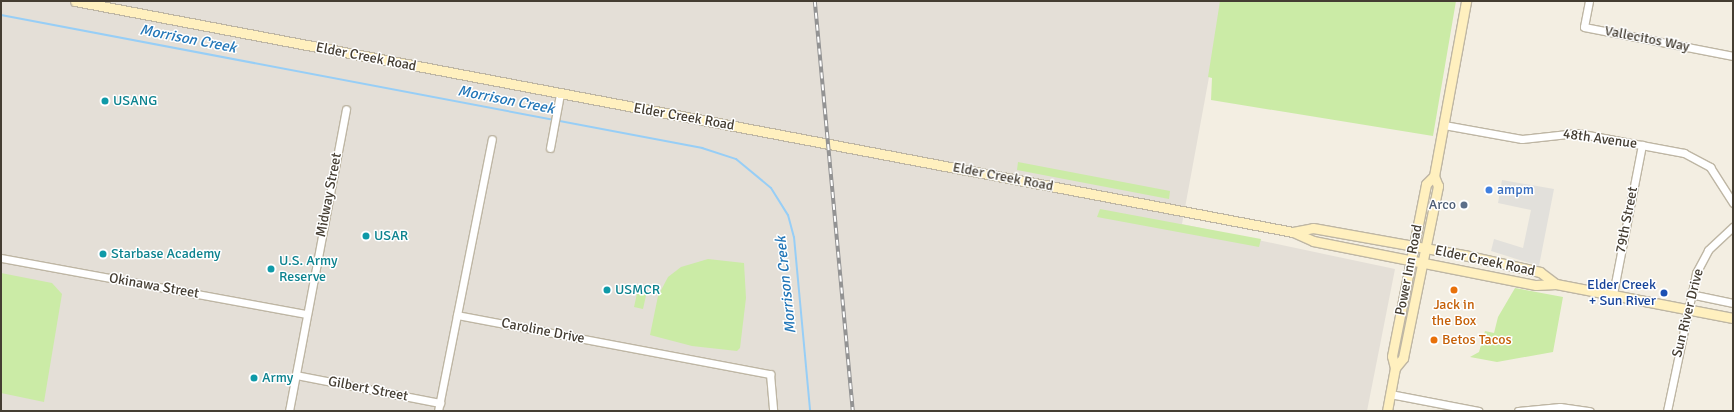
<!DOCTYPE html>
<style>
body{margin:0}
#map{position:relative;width:1734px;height:412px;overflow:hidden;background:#f3eee2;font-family:Signika,sans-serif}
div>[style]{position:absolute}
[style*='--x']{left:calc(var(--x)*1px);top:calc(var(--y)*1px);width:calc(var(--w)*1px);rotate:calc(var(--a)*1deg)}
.industrial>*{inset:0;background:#e4dfd7}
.green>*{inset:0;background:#cbeba6}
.parking>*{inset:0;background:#e2e0db}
.stream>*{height:2px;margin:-1px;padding:0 1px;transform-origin:1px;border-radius:1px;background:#97cef6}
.roads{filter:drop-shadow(1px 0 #beb6a4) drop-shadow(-1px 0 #beb6a4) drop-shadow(0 1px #beb6a4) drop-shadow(0 -1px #beb6a4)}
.street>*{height:7px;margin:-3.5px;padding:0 3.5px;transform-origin:3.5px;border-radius:3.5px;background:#fff}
.secondary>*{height:9px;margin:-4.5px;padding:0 4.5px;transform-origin:4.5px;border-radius:4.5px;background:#fff0bf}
.rail>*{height:3.5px;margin-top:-1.75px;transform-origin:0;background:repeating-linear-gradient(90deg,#fff 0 6px,#939393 0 12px);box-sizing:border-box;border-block:1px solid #939393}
.dots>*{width:11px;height:11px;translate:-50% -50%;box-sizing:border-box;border:2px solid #fff;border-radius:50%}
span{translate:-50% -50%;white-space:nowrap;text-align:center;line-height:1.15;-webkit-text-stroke:3px #fff;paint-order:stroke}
.street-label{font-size:14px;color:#443d32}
.culture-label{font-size:14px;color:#0d838f}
.left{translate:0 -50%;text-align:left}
.shop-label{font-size:14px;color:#366cbe}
.service-label{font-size:14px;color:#4e5e75}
.right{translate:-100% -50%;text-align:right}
.transit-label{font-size:14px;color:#164399}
.food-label{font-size:14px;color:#c56008}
.water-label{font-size:15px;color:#2377b8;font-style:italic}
.frame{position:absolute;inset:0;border:2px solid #443d32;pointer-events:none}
</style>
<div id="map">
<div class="industrial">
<i style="clip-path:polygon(1px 1px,1223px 1px,1182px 224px,1395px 269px,1367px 411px,1px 411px)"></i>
</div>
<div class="green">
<i style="clip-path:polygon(1220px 1px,1456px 1px,1433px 136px,1211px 100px,1212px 78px,1208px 77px)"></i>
<i style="clip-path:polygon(1018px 162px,1170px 191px,1169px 199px,1017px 170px)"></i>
<i style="clip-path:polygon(1100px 209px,1261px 239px,1259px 247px,1097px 217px)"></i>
<i style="clip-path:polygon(708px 259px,744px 263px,746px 298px,740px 348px,737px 351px,692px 346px,650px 335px,658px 296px,668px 277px,681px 267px)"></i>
<i style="clip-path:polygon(1px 273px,52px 283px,62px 294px,44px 402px,1px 393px)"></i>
<i style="clip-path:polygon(1515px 288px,1563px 297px,1553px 352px,1497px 362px,1470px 357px,1479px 352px,1485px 331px,1494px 333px,1498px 317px)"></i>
<i style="clip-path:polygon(638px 289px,647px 291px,643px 309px,634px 307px)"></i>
</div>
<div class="parking">
<i style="clip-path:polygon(1502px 180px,1554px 189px,1539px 266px,1491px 251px,1494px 239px,1523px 248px,1531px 210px,1498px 203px)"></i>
</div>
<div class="stream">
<i style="--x:1;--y:15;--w:714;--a:10.74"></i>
<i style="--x:702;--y:148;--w:36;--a:18"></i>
<i style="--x:736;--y:159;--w:45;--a:39.6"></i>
<i style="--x:771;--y:188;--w:32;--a:58"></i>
<i style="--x:788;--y:215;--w:23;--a:75"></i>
<i style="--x:794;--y:237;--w:175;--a:84.7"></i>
</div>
<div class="roads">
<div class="street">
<i style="--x:1589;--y:1;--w:26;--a:101"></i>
<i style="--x:1584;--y:27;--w:152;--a:11"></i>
<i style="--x:1444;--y:125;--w:79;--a:10.2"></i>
<i style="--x:1522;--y:139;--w:55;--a:-6.2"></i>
<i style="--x:1577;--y:133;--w:109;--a:10.6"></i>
<i style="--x:1684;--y:153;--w:30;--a:28"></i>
<i style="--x:1710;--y:167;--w:43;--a:57.4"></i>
<i style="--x:550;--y:148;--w:55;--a:-79.5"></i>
<i style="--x:1;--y:258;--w:310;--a:10.4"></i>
<i style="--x:1613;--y:294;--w:152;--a:-79"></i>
<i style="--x:1690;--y:294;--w:44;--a:11.8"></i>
<i style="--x:457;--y:315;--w:319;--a:10.7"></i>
<i style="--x:770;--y:374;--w:37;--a:85"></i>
<i style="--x:296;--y:375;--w:147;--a:11"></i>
<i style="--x:1390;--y:394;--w:90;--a:10.9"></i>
<i style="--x:289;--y:411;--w:307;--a:-79.3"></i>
<i style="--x:438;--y:411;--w:277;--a:-78.8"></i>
<i style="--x:1518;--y:411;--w:42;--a:-5.4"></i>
<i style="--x:1560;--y:407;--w:30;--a:8"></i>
<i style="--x:1667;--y:411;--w:141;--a:-78.1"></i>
<i style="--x:1696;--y:273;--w:26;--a:-62"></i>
<i style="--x:1708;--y:250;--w:34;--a:-43"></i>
</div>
<div class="secondary">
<i style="--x:75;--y:1;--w:1240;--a:10.74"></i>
<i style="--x:1293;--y:232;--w:22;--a:24"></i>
<i style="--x:1313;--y:241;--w:227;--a:11.2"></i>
<i style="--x:1536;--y:285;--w:20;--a:-3"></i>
<i style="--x:1556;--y:284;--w:180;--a:10.9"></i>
<i style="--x:1293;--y:232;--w:20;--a:-11"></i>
<i style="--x:1313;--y:228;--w:153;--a:10.1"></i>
<i style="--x:1464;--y:255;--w:78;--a:12.6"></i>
<i style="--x:1540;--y:272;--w:20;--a:37"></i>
<i style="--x:1395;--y:368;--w:13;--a:-51"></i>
<i style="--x:1403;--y:358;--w:176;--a:-78.5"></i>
<i style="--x:1438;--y:186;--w:11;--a:-112"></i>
<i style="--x:1434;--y:176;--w:178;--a:-79.6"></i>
<i style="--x:1387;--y:411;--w:44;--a:-79.5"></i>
<i style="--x:1395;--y:368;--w:12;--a:-104"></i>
<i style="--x:1392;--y:356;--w:175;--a:-78.8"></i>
<i style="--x:1426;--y:184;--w:11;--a:-45"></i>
</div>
</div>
<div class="rail">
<i style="--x:815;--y:1;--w:412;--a:84.7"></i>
</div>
<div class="dots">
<i style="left:105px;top:101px;background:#0f9aa8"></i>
<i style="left:1489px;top:190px;background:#3f7fe0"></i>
<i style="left:1464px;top:205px;background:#5c6f8a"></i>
<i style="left:366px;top:236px;background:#0f9aa8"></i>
<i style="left:103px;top:254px;background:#0f9aa8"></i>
<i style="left:271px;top:269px;background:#0f9aa8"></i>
<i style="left:607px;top:290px;background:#0f9aa8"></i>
<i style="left:1454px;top:290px;background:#e8710a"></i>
<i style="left:1664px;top:293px;background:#1a4fb4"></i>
<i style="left:1434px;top:340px;background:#e8710a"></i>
<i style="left:254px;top:378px;background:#0f9aa8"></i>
</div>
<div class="street-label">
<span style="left:1647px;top:39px;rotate:11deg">Vallecitos Way</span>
<span style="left:366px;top:57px;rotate:11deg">Elder Creek Road</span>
<span style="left:684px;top:117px;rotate:10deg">Elder Creek Road</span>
<span style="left:1600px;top:139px;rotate:8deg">48th Avenue</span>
<span style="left:1003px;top:177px;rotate:11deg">Elder Creek Road</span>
<span style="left:329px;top:195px;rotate:-79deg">Midway Street</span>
<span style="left:1627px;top:220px;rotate:-79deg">79th Street</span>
<span style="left:1485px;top:261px;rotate:12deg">Elder Creek Road</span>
<span style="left:1409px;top:270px;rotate:-79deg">Power Inn Road</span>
<span style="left:154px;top:286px;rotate:10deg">Okinawa Street</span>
<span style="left:1688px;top:313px;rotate:-76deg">Sun River Drive</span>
<span style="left:543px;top:331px;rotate:11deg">Caroline Drive</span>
<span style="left:368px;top:389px;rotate:11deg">Gilbert Street</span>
</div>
<div class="culture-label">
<span class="left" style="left:113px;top:101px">USANG</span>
<span class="left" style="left:374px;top:236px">USAR</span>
<span class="left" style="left:111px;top:254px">Starbase Academy</span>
<span class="left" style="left:279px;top:269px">U.S. Army<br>Reserve</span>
<span class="left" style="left:615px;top:290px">USMCR</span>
<span class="left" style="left:262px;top:378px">Army</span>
</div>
<div class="shop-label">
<span class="left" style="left:1497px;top:190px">ampm</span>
</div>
<div class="service-label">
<span class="right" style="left:1456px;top:205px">Arco</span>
</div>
<div class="transit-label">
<span class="right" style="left:1656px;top:293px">Elder Creek<br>+ Sun River</span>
</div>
<div class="food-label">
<span style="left:1454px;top:313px">Jack in<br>the Box</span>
<span class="left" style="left:1442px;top:340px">Betos Tacos</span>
</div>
<div class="water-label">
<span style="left:188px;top:39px;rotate:11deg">Morrison Creek</span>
<span style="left:506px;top:100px;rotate:11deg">Morrison Creek</span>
<span style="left:786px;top:285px;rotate:-96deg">Morrison Creek</span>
</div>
<div class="frame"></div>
</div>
